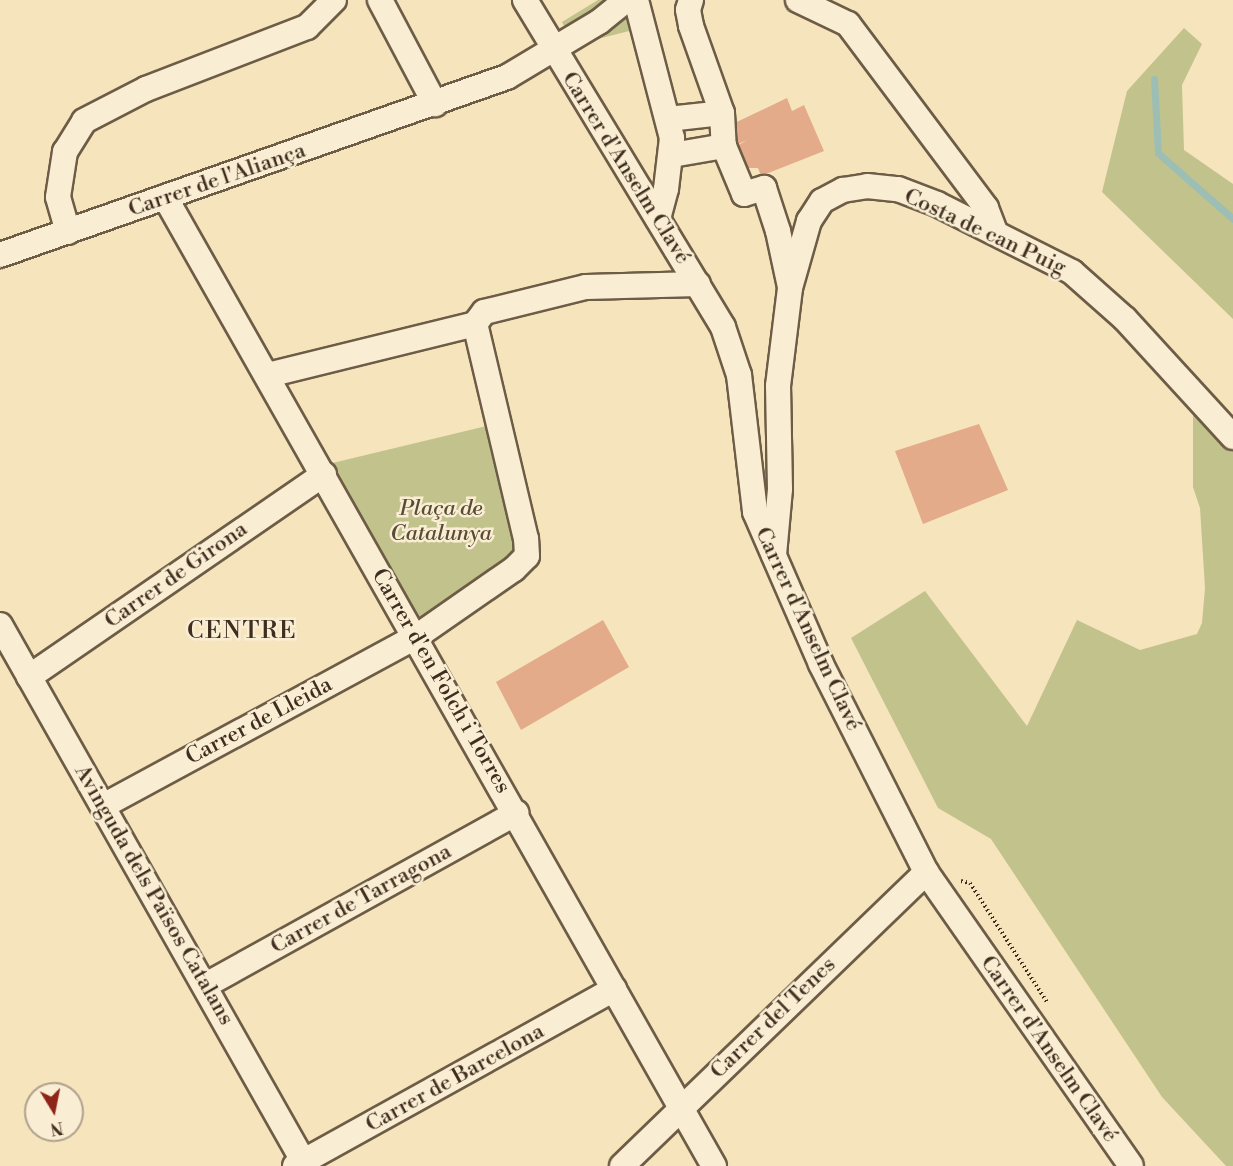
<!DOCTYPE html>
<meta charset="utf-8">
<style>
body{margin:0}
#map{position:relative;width:1233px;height:1166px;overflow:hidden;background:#f6e4bc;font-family:"Libre Bodoni",serif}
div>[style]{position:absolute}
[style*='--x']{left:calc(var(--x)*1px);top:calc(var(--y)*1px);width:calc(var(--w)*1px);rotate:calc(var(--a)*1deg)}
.green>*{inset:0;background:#c2c28c}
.stream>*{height:7px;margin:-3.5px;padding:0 3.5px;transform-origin:3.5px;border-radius:3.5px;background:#9dbeb5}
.building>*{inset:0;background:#e3ab89}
.path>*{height:4px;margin-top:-2px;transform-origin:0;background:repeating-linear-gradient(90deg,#3f2e1f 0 1.5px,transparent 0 4.5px)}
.roads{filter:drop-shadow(2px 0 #6d5c46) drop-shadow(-2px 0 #6d5c46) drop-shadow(0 2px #6d5c46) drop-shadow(0 -2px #6d5c46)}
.minor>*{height:24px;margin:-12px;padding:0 12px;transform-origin:12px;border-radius:12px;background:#f9edd3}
span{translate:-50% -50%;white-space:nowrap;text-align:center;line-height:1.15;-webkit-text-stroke:5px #f9edd3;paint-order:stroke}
.street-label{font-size:22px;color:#3f2e1f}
.park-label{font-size:22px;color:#594c35;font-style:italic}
.neighbourhood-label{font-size:24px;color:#3f2e1f;letter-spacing:1.5px}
.north{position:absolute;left:24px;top:1082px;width:60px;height:60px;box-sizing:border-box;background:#f9edd3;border:2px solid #afa18b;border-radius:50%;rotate:170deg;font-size:16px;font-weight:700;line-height:24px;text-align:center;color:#3f2e1f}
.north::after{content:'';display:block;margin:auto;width:21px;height:27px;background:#8f2418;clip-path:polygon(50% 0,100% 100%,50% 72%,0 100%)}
</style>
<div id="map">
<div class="green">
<i style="clip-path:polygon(598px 0,636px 0,645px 27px,574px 45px,562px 22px)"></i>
<i style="clip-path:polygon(1184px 28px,1202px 44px,1182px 85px,1184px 150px,1233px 184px,1233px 319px,1102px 192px,1127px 91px)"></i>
<i style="clip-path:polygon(1193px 415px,1233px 449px,1233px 1166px,1226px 1166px,1162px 1097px,991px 839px,938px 808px,851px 638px,925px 591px,1027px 726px,1077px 620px,1140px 650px,1197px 634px,1202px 623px,1205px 588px,1200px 508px,1193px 487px)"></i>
<i style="clip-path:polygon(499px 423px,527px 556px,416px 637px,320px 466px)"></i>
</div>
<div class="stream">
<i style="--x:1154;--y:79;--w:74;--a:86.9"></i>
<i style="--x:1158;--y:153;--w:100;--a:41.3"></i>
</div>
<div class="building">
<i style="clip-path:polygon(787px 98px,792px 111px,804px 105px,824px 151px,761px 176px,758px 168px,745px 168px,737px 146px,747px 140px,734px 146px,726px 127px)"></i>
<i style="clip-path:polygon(979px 424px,1008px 490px,923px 524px,895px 451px)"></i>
<i style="clip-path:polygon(603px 620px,629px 667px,521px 730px,496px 682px)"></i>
</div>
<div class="path">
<i style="--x:961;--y:881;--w:9;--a:13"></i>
<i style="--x:970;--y:883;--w:142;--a:57.1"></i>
</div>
<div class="roads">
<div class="minor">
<i style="--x:380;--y:0;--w:118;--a:62.1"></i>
<i style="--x:525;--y:0;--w:382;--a:58.8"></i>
<i style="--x:723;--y:327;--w:51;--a:71.6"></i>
<i style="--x:739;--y:375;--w:138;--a:83.3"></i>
<i style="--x:755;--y:512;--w:166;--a:66.5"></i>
<i style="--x:821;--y:664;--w:233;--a:63.2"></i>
<i style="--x:926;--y:872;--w:358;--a:55.1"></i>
<i style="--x:636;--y:0;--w:143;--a:75.4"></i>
<i style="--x:672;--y:138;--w:51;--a:96.7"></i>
<i style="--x:666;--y:189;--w:31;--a:105"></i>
<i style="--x:691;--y:0;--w:10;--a:107"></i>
<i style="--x:688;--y:10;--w:16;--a:79"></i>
<i style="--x:691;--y:26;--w:92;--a:70.4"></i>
<i style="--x:722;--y:113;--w:33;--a:87"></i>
<i style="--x:724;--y:146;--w:52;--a:67.4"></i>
<i style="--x:744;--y:194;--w:21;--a:-17"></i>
<i style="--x:764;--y:188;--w:45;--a:72"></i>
<i style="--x:778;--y:231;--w:57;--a:77.9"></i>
<i style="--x:798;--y:0;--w:55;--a:25.6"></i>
<i style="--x:848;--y:24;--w:230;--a:53.1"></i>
<i style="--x:986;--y:208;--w:26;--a:69"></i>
<i style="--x:668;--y:119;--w:54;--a:-6.3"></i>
<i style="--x:672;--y:155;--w:53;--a:-9.8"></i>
<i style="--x:165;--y:197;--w:1114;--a:60.47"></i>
<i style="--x:68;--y:232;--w:36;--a:-106"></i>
<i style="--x:58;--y:197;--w:46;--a:-81.2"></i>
<i style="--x:65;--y:152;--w:36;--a:-58"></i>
<i style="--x:84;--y:121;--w:70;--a:-27.3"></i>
<i style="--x:146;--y:89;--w:173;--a:-21.1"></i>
<i style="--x:307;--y:27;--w:38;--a:-45"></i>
<i style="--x:0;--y:255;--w:537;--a:-19.35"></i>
<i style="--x:507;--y:77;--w:107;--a:-30.9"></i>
<i style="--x:599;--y:22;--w:35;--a:-39"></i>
<i style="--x:268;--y:375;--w:213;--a:-13.8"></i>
<i style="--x:475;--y:324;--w:15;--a:-53"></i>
<i style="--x:484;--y:312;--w:105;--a:-13.8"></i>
<i style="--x:586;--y:287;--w:112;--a:-1.5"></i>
<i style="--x:774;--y:555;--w:66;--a:-84.8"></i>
<i style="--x:780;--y:489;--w:103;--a:-91.1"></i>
<i style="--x:778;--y:386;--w:99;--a:-83"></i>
<i style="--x:790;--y:288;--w:70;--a:-74.2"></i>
<i style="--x:809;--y:221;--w:24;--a:-57"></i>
<i style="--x:822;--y:201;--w:24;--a:-28"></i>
<i style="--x:843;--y:190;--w:24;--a:-9"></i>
<i style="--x:867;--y:186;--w:31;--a:6"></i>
<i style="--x:898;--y:189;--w:42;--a:21"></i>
<i style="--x:937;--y:204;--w:151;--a:26.7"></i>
<i style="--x:1072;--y:272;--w:71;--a:41.6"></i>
<i style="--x:1125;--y:319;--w:160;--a:47.5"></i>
<i style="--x:0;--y:625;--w:622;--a:60.51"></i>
<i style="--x:29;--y:677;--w:358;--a:-34.5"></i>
<i style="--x:103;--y:806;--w:356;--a:-28.4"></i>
<i style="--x:416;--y:637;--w:119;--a:-34.8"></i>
<i style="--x:514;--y:569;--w:18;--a:-45"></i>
<i style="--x:527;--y:556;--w:17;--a:-93"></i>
<i style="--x:526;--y:539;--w:221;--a:-103.3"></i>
<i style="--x:206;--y:985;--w:355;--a:-29"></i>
<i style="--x:295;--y:1166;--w:365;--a:-29"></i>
<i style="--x:622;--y:1166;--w:423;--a:-44"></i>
</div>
</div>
<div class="street-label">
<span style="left:626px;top:168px;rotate:58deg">Carrer d'Anselm Clavé</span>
<span style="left:217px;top:180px;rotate:-19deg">Carrer de l'Aliança</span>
<span style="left:985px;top:232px;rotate:25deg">Costa de can Puig</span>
<span style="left:176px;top:575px;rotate:-35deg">Carrer de Girona</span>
<span style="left:808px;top:629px;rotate:65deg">Carrer d'Anselm Clavé</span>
<span style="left:441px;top:681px;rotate:60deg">Carrer d'en Folch i Torres</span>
<span style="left:259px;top:721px;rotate:-28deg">Carrer de Lleida</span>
<span style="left:154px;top:895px;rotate:60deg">Avinguda dels Països Catalans</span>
<span style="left:361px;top:899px;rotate:-29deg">Carrer de Tarragona</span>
<span style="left:773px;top:1018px;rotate:-44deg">Carrer del Tenes</span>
<span style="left:1049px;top:1049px;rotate:55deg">Carrer d'Anselm Clavé</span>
<span style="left:455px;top:1078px;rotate:-29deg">Carrer de Barcelona</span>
</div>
<div class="park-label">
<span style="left:441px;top:521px">Plaça de<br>Catalunya</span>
</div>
<div class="neighbourhood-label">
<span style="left:242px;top:632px">CENTRE</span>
</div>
<div class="north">N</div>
</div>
